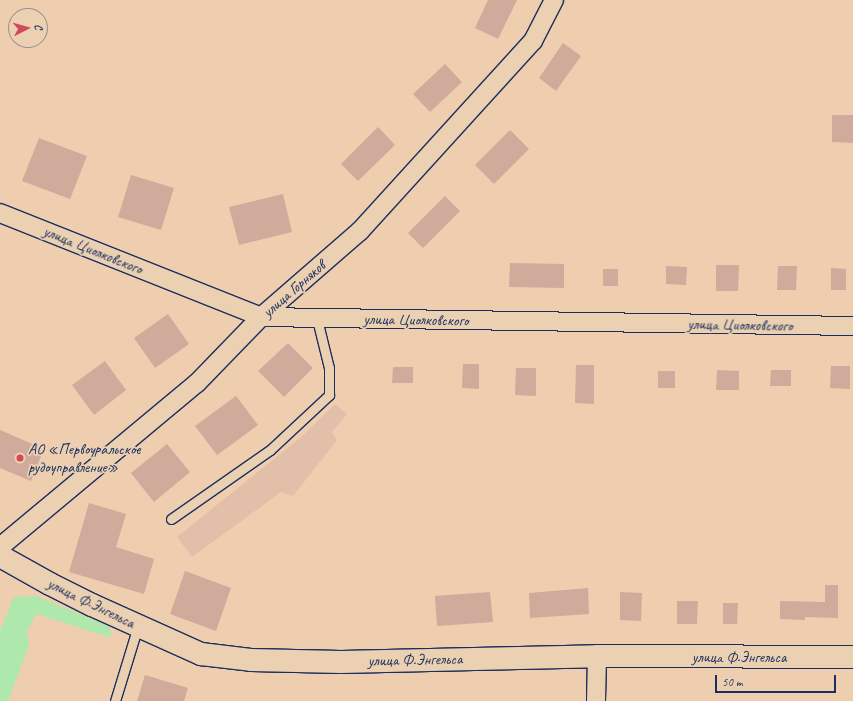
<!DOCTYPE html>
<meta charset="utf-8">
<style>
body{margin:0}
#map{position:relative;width:853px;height:701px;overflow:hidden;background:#efcdaf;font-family:Caveat,sans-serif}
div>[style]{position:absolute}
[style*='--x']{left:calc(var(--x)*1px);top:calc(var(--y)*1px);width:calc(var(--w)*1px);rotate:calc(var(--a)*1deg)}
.built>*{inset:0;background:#e2bfa8}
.green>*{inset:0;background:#afe8ac}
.building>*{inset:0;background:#d0aa9b}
.roads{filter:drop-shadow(1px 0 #1b2f5e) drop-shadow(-1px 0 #1b2f5e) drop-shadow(0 1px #1b2f5e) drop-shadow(0 -1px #1b2f5e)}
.service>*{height:9px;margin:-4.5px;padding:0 4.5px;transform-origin:4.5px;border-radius:4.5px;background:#ebd0b2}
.minor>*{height:18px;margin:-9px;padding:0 9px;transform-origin:9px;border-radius:9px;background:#ebd0b2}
.tertiary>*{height:22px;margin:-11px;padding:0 11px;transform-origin:11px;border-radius:11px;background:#ebd0b2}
.dots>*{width:11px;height:11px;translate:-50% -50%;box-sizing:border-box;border:2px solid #ebd0b2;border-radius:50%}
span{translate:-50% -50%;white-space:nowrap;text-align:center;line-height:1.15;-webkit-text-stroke:3.5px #ebd0b2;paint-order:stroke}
.street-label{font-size:16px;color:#1b2f5e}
.poi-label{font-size:16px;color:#1b2f5e}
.left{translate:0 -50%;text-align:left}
.north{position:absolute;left:8px;top:8px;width:40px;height:40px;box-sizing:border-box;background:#ebd0b2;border:1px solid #989090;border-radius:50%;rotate:84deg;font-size:11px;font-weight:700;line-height:16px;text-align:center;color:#1b2f5e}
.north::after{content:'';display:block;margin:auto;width:14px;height:18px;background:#d1495b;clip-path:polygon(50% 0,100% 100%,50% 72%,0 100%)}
.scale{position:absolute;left:715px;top:675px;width:121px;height:18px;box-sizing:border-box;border:2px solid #1b2f5e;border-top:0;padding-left:5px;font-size:12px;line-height:14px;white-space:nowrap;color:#1b2f5e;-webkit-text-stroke:3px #ebd0b2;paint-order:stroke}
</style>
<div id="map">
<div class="built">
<i style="clip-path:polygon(335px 404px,347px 414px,332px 432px,337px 440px,293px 496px,281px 492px,192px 557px,177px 537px,300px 438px)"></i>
</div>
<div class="green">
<i style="clip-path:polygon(36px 596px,109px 626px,112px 638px,36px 614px,27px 632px,29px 645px,8px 701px,0 701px,0 630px,14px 597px)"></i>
</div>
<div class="building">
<i style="clip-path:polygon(488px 0,517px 0,498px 39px,475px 28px)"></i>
<i style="clip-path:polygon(563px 43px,581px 56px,556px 91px,539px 78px)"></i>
<i style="clip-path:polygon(445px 64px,462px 82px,430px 112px,413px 94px)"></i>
<i style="clip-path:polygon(832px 115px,853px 115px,853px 143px,832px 142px)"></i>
<i style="clip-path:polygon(378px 127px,395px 145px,358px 181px,341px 164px)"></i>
<i style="clip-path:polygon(510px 130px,529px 149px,494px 184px,475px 165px)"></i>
<i style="clip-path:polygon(39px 138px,87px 156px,70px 199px,22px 181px)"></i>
<i style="clip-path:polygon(131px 175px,174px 188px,161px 230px,118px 217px)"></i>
<i style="clip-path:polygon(283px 194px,292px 232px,239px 245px,229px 207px)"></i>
<i style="clip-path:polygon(445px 196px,460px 211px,423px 248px,408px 233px)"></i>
<i style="clip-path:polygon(510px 263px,564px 264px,564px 288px,509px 287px)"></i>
<i style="clip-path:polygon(716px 265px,739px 265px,738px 291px,716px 291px)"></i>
<i style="clip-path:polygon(666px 266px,687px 267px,686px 285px,666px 284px)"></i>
<i style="clip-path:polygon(778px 266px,797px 266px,796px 290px,777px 290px)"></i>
<i style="clip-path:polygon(831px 268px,846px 269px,846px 290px,831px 290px)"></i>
<i style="clip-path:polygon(603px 269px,618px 269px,618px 286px,603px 286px)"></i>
<i style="clip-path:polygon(168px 314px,189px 344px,155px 368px,134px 338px)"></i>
<i style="clip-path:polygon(288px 343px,313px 368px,284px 397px,258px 371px)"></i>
<i style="clip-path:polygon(105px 361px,126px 390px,94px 415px,72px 385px)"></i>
<i style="clip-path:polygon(463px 364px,479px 364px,479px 389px,462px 388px)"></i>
<i style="clip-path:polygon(576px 365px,594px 365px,594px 404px,575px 403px)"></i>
<i style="clip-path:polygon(831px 366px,850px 366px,850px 389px,830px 388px)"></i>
<i style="clip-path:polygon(393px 367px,413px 367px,413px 383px,392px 383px)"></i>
<i style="clip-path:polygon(516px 368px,536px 368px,536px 396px,515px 395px)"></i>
<i style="clip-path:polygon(717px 370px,739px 371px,739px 390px,716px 390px)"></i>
<i style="clip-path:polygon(771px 370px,791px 370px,791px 386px,770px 386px)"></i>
<i style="clip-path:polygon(658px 371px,675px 371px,675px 388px,658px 388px)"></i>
<i style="clip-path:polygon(236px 396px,258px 425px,217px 455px,195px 426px)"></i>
<i style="clip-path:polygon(0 430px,44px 449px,31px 481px,0 468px)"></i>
<i style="clip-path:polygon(167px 444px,190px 472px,154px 502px,131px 473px)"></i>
<i style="clip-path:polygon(89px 503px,126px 514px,116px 547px,154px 559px,144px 594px,69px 572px)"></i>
<i style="clip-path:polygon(185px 571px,231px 588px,216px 631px,170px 614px)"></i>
<i style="clip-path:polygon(825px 585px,838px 585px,838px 618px,805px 617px,805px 620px,780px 619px,780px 601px,825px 602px)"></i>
<i style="clip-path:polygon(588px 588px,589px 614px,530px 618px,529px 593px)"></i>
<i style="clip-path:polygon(490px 592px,493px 622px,437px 626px,435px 596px)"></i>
<i style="clip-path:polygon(620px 592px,642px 593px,641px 621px,620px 620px)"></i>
<i style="clip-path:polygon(677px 601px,698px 601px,697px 624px,677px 624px)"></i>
<i style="clip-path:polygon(723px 603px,738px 603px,737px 624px,723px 624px)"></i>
<i style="clip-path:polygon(145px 675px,188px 688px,184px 701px,137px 701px)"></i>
</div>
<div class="roads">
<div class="service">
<i style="--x:171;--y:519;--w:121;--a:-34.9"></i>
<i style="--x:270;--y:450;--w:81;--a:-43"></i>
<i style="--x:329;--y:395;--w:27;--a:-90"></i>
<i style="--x:329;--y:368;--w:50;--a:-103.8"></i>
<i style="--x:115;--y:701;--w:78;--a:-73"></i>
</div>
<div class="minor">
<i style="--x:0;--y:213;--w:281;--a:21.7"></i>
<i style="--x:261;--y:317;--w:592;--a:0.87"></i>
<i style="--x:0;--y:547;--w:256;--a:-39.8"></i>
<i style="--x:197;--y:383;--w:92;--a:-45.9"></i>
<i style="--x:261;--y:317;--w:131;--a:-41"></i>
<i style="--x:360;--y:231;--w:257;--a:-47.7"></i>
<i style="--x:533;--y:41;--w:46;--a:-62.9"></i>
<i style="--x:596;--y:701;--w:45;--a:-88.7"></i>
</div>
<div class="tertiary">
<i style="--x:0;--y:556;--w:57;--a:29.2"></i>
<i style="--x:50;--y:584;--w:47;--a:26.6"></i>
<i style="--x:92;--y:605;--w:120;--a:24.2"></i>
<i style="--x:201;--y:654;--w:50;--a:6.8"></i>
<i style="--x:251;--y:660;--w:90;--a:1.3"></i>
<i style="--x:341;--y:662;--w:256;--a:-1.3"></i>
<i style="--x:597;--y:656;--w:256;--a:0.2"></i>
</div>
</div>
<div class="dots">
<i style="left:20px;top:458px;background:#d1495b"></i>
</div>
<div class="street-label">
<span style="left:93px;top:250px;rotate:22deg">улица Циолковского</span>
<span style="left:294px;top:289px;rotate:-41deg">улица Горняков</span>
<span style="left:416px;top:320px;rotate:1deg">улица Циолковского</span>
<span style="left:740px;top:325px;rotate:1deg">улица Циолковского</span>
<span style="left:91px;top:603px;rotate:26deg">улица Ф.Энгельса</span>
<span style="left:739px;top:657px">улица Ф.Энгельса</span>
<span style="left:415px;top:660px;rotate:-1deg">улица Ф.Энгельса</span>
</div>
<div class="poi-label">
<span class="left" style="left:28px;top:458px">АО «Первоуральское<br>рудоуправление»</span>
</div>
<div class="north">С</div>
<div class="scale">50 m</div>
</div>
